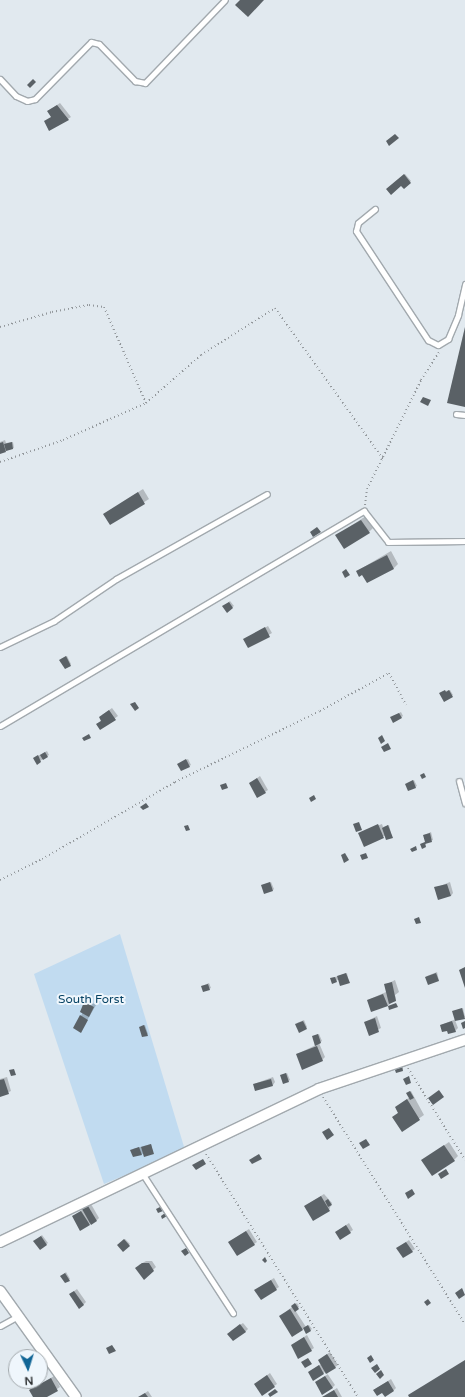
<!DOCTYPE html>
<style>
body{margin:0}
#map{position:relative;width:465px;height:1397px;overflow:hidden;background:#e1e9ef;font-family:"Varela Round",sans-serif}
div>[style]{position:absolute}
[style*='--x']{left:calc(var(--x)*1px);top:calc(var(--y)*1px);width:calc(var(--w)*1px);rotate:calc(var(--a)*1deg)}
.green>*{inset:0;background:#c1dbf0}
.shadow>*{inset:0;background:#0003}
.building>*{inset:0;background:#5a6166}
.path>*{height:2px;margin-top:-1px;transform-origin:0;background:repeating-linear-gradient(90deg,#92979b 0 1px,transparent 0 4px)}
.roads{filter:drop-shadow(1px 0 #a2a9ae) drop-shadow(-1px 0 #a2a9ae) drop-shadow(0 1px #a2a9ae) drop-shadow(0 -1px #a2a9ae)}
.service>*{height:5px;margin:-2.5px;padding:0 2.5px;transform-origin:2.5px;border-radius:2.5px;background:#fff}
.minor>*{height:10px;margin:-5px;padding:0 5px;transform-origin:5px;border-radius:5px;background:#fff}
span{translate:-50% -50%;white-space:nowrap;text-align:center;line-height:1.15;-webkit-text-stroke:4px #eff6fc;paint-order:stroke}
.park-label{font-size:12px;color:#064264}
.north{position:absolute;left:8px;top:1349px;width:40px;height:40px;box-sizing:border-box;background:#eff6fc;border:1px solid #a2a8ac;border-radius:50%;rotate:176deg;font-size:11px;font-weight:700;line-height:16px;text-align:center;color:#2f3234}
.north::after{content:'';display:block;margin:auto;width:14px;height:18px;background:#116596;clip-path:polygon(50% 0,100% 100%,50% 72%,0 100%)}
</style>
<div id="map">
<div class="green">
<i style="clip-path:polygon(120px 934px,185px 1150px,104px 1184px,34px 974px)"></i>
</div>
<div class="shadow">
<i style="clip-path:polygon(60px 103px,71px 117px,57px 126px,51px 109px)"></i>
<i style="clip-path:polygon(405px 174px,411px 181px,404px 188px,401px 184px,387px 190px)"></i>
<i style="clip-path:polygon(5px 440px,6px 443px,13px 442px,14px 448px,0 453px,0 442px)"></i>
<i style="clip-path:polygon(143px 489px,149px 499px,110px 524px,104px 514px)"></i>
<i style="clip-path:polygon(366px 516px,373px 528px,369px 532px,337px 535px)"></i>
<i style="clip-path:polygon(391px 551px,398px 564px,394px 568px,367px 582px,363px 573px,357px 571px)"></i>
<i style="clip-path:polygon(230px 601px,234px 606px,227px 611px,224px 606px)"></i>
<i style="clip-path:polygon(268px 626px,272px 633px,249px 646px,245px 639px)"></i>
<i style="clip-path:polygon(67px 656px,71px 664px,70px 665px,61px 659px)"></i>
<i style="clip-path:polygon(450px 690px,453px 695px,445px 700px,441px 692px)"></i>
<i style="clip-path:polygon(112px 708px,118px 716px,100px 729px,97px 724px,102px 720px,102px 715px)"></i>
<i style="clip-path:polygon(401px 712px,403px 716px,394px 722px,393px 716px)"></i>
<i style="clip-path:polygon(47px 751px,49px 755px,37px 763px,34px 758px)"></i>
<i style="clip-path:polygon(188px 759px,191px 765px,182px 770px,180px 763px)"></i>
<i style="clip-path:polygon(260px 776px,268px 790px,265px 792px,250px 783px)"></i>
<i style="clip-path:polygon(414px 780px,417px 786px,409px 790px,408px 783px)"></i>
<i style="clip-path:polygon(382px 824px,383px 827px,389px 825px,392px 837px,359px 833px)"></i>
<i style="clip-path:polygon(431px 832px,433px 840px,426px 842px,426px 847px,421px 844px,426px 842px,424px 835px)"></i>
<i style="clip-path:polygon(271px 882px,274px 889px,273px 890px,263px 885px)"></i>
<i style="clip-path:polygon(450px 882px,453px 893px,451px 896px,435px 888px)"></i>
<i style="clip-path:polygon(437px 972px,439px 981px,426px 977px,427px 976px)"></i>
<i style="clip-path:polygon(347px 973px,349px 982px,339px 979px,336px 981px,332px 978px)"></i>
<i style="clip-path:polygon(395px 980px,399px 992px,395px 995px,396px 1000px,387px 1006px,368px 1000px,386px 992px,387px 996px,385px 985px)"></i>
<i style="clip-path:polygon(209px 983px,211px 988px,204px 991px,202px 986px)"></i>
<i style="clip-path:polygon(88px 1000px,96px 1005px,81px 1031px,81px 1016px)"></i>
<i style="clip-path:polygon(463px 1008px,465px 1017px,455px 1020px,458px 1028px,455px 1031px,447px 1030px,441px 1025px,456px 1019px,454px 1011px)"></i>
<i style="clip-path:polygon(377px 1016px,381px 1028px,369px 1034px,365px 1022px)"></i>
<i style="clip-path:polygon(304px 1020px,307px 1027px,306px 1028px,297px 1023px)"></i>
<i style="clip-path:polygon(145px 1025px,148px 1034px,147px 1035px,141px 1026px)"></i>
<i style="clip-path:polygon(319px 1034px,322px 1041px,319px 1043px,325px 1057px,322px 1060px,297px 1054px,316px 1045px,314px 1036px)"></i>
<i style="clip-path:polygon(287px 1073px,290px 1080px,284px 1083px,282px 1075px)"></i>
<i style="clip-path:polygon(7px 1077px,11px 1091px,0 1096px,0 1079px)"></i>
<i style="clip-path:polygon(273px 1077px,275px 1082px,273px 1085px,254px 1084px)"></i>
<i style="clip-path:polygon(411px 1091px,424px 1115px,402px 1130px,393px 1117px,399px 1112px,396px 1107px,410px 1097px,409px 1092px)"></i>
<i style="clip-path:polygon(449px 1142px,458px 1156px,454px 1160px,423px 1160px)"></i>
<i style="clip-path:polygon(151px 1144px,153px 1153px,141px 1154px,133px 1149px)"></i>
<i style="clip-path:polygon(324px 1194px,332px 1203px,329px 1210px,308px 1204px)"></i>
<i style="clip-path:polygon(91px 1204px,99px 1218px,97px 1220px,89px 1224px,73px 1216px)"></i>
<i style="clip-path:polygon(349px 1223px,353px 1230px,350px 1232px,336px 1232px)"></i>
<i style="clip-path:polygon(249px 1229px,257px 1242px,237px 1255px,229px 1242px)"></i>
<i style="clip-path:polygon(42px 1235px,48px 1243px,40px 1249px,36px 1240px)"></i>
<i style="clip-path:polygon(125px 1239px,130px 1244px,123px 1250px,118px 1245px)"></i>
<i style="clip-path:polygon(409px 1240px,415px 1249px,412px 1251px,400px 1246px)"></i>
<i style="clip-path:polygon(146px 1261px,152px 1261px,156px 1267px,144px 1279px,139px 1265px)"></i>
<i style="clip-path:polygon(66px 1272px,70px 1279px,66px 1282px,62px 1276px)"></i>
<i style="clip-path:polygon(274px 1278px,279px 1287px,276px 1289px,258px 1288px)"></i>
<i style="clip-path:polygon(77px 1289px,86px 1302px,83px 1305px,70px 1294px)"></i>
<i style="clip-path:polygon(297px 1303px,299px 1307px,295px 1310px,306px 1327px,309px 1325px,312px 1329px,306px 1333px,304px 1328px,292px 1336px,283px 1314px)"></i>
<i style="clip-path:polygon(243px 1323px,248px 1329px,245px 1332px,231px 1331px)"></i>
<i style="clip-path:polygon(307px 1335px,314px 1348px,311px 1350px,292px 1345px)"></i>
<i style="clip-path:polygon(330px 1352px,338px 1365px,327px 1373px,335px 1385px,332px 1388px,316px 1382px,328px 1374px,326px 1371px,324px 1373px,309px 1372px,321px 1364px,319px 1360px)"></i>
<i style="clip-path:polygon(270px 1373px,277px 1384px,262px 1395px,258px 1382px)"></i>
<i style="clip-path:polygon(54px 1376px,60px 1387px,45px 1397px,34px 1397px,31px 1390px)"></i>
<i style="clip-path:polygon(391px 1379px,396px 1388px,394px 1390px,382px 1392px,377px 1388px)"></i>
<i style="clip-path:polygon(337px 1388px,342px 1397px,324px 1397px,326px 1395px)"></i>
<i style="clip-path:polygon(148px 1391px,152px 1397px,140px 1397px,142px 1395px)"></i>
</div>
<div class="building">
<i style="clip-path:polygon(240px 0,264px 0,248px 17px,235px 5px)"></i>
<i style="clip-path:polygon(33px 79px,36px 82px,30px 88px,27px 85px)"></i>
<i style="clip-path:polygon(57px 105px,69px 120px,49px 131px,44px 121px,51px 117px,47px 111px)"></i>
<i style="clip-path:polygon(395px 134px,399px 138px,389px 146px,386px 141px)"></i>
<i style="clip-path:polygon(404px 174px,411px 183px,404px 189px,401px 186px,391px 195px,386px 189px)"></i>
<i style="clip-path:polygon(465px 327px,465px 407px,447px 403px)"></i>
<i style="clip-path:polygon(423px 397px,431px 400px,428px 406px,420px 402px)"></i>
<i style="clip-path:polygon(3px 442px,6px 452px,0 454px,0 443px)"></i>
<i style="clip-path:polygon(12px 442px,13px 449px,6px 451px,4px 444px)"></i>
<i style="clip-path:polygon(138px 492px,145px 504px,110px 525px,103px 514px)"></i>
<i style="clip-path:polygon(361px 520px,370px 533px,344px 549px,335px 535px)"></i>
<i style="clip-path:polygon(317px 527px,321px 532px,313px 537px,310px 532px)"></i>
<i style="clip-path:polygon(387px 555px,394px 569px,367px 583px,362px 575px,359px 577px,356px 571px)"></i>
<i style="clip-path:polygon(346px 569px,350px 575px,345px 578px,342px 572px)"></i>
<i style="clip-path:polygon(229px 602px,233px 608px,227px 613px,222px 606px)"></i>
<i style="clip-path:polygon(265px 627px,270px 637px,248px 648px,243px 639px)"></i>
<i style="clip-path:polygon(66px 656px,71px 666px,65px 669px,59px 660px)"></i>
<i style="clip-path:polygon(445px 690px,446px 692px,449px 690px,453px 697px,444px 702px,439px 693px)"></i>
<i style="clip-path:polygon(135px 702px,139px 708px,135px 711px,130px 704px)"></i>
<i style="clip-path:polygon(109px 710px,116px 720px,100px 730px,96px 724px,101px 721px,99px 717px)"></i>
<i style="clip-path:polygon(399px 713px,402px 718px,393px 723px,390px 717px)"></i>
<i style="clip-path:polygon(89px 734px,91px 738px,84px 741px,82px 738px)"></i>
<i style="clip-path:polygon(382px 735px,385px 741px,381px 744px,378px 738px)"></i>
<i style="clip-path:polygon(388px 743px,391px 749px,384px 752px,381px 747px)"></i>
<i style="clip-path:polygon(45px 752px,48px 757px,43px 760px,40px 755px)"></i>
<i style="clip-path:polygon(38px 755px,41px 762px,37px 765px,33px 758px)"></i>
<i style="clip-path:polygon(186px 759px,190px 767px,181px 771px,177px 764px)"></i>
<i style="clip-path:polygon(424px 773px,426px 777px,422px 779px,420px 775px)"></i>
<i style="clip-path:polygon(257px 778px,266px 793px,257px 798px,249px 783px)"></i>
<i style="clip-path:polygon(413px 780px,416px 788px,408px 791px,405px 784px)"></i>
<i style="clip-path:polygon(226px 783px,228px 788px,222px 790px,220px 785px)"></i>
<i style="clip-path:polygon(314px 795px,316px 799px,311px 802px,309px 798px)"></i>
<i style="clip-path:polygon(146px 803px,149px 807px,143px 810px,140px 807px)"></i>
<i style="clip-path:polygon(359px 822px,362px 830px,356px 832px,353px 824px)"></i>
<i style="clip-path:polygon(378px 824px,384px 838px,364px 847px,358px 833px)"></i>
<i style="clip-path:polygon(188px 825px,190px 830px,186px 831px,184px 826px)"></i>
<i style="clip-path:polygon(388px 825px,393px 838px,386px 840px,382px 828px)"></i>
<i style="clip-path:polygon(430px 833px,432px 842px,425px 844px,426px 847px,422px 849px,420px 844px,425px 842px,423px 835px)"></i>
<i style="clip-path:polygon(416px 846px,417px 850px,412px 852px,410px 849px)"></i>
<i style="clip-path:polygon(345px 853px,349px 860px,344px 863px,341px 855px)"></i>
<i style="clip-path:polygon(366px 853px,368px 858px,362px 860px,360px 855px)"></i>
<i style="clip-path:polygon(270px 882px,273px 891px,264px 894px,261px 885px)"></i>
<i style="clip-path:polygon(447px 884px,451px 896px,438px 900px,434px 887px)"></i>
<i style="clip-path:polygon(419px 917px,421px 923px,416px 924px,414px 919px)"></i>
<i style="clip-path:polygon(465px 967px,465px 988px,459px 970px)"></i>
<i style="clip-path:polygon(346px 973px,350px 983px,340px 986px,337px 976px)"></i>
<i style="clip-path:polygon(436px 973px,439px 981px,428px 985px,425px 977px)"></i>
<i style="clip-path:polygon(335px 977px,337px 982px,332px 984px,330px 978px)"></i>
<i style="clip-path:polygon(392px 982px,396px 1001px,389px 1004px,384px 984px)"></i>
<i style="clip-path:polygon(208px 984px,210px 990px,203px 992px,201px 986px)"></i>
<i style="clip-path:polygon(383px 994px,388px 1006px,371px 1012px,367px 1000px)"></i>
<i style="clip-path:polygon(84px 1002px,94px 1007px,89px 1017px,80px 1012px)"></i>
<i style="clip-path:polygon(396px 1003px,398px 1007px,389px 1010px,388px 1006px)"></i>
<i style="clip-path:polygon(462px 1008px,465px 1019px,455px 1021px,452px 1011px)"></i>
<i style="clip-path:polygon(80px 1015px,88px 1020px,81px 1033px,73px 1028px)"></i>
<i style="clip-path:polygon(375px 1018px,379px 1032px,369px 1036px,364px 1022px)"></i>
<i style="clip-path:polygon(303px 1021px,307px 1029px,299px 1033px,295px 1024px)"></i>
<i style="clip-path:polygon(452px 1021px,456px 1032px,448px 1034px,447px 1031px,442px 1032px,440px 1025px)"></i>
<i style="clip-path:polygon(465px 1021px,465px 1028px,463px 1029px,461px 1023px)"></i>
<i style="clip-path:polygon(144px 1025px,148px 1036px,142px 1037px,139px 1027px)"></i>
<i style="clip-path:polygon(318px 1034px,321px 1043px,315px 1046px,312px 1036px)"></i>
<i style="clip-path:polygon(317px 1046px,323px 1061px,302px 1070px,296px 1054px)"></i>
<i style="clip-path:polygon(402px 1065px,403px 1071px,396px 1073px,394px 1067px)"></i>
<i style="clip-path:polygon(14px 1069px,16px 1075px,11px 1076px,9px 1070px)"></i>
<i style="clip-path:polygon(286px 1073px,289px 1082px,283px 1084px,280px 1075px)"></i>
<i style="clip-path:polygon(409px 1076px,411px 1083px,406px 1085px,403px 1079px)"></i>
<i style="clip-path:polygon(4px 1079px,9px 1094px,0 1097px,0 1080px)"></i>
<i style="clip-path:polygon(271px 1079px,273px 1086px,255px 1091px,253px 1084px)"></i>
<i style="clip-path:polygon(439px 1090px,444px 1097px,433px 1105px,428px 1098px)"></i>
<i style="clip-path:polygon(410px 1091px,414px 1098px,410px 1100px,406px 1093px)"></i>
<i style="clip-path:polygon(407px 1099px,420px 1120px,402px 1132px,392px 1117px,398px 1113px,395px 1107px)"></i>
<i style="clip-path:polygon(329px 1128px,334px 1135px,327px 1140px,322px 1132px)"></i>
<i style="clip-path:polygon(366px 1139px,370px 1145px,363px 1149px,359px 1143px)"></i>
<i style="clip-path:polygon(151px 1144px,154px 1154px,144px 1157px,141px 1147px)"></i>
<i style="clip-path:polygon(444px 1145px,455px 1161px,432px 1176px,421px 1160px)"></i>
<i style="clip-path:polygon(139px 1147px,142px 1155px,133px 1157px,130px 1150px)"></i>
<i style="clip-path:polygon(259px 1154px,262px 1159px,252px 1164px,249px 1160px)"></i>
<i style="clip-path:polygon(203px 1159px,206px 1164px,196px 1170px,192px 1165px)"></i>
<i style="clip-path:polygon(446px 1169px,449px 1174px,441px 1179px,438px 1174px)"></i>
<i style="clip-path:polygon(412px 1189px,415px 1194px,408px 1199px,405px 1193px)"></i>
<i style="clip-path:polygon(321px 1196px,330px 1211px,313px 1221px,304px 1206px)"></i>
<i style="clip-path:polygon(328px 1199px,332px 1205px,328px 1207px,325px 1201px)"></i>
<i style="clip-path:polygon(88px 1206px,97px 1221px,91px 1225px,82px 1209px)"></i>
<i style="clip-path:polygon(160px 1207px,163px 1211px,158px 1213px,156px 1209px)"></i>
<i style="clip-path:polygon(81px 1211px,90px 1225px,80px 1231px,72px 1216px)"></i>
<i style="clip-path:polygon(165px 1213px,167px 1216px,162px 1219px,161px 1216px)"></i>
<i style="clip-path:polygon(346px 1225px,351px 1233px,340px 1240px,335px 1232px)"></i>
<i style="clip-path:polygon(246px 1231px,255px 1245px,237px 1256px,228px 1242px)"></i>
<i style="clip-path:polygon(41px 1236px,47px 1245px,40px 1250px,33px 1241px)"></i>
<i style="clip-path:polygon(124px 1239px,130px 1246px,123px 1252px,117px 1245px)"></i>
<i style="clip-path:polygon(406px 1242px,413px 1252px,403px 1258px,396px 1248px)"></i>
<i style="clip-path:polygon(186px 1248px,189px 1253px,185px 1256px,181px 1251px)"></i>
<i style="clip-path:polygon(265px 1257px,267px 1261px,265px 1263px,262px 1260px)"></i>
<i style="clip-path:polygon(142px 1263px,149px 1263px,154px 1271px,144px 1280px,135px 1268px)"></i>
<i style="clip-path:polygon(65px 1273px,70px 1281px,65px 1283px,60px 1276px)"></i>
<i style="clip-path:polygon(271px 1280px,277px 1290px,261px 1300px,254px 1290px)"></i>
<i style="clip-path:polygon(462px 1288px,465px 1295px,459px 1299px,455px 1293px)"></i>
<i style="clip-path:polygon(74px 1291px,84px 1305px,79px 1309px,69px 1294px)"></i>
<i style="clip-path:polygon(428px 1299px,431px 1303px,427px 1306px,424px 1302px)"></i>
<i style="clip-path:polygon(295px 1303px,299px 1309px,295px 1312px,291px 1306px)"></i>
<i style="clip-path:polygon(290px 1309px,303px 1330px,292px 1337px,279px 1316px)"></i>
<i style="clip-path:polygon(240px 1324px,246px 1332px,233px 1341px,227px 1334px)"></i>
<i style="clip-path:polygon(308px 1325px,311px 1331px,306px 1334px,303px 1328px)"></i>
<i style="clip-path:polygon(304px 1337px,312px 1351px,298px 1359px,291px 1345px)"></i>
<i style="clip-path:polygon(112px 1345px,116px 1351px,109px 1354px,106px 1348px)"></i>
<i style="clip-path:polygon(327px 1354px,336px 1368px,326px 1374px,318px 1360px)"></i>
<i style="clip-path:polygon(371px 1355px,374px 1360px,370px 1363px,367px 1358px)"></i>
<i style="clip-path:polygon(308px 1358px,312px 1364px,305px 1368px,301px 1362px)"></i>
<i style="clip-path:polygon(465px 1360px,465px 1397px,409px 1397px,408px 1395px)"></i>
<i style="clip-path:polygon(377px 1364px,380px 1369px,375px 1373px,371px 1368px)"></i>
<i style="clip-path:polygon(319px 1365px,324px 1374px,313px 1381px,308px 1372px)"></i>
<i style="clip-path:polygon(381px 1370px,384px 1375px,380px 1379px,376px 1374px)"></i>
<i style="clip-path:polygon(267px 1375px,275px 1387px,262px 1396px,254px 1384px)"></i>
<i style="clip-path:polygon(325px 1376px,333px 1388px,322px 1395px,315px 1382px)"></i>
<i style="clip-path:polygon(51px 1378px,58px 1391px,47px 1397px,33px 1397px,29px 1390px)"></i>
<i style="clip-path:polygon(388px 1381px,394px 1391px,385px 1397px,382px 1393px,377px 1396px,373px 1390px)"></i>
<i style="clip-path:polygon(275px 1389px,278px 1392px,270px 1397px,268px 1394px)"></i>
<i style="clip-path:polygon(334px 1390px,338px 1397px,322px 1397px)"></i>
<i style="clip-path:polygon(145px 1393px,148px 1397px,138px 1397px)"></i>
</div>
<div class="path">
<i style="--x:0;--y:327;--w:54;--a:-16.1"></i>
<i style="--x:52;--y:312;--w:38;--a:-11"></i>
<i style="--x:89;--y:305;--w:15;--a:8"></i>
<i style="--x:104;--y:307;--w:105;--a:66.4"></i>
<i style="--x:0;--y:462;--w:67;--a:-19.2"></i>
<i style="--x:63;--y:440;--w:91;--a:-24"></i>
<i style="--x:146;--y:403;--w:73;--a:-41.1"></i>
<i style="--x:201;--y:355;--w:88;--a:-32.4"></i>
<i style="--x:275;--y:308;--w:186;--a:54.4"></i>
<i style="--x:365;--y:505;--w:16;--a:-83"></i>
<i style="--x:367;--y:489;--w:122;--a:-63.6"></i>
<i style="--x:421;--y:380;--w:33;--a:-57"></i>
<i style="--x:0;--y:880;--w:47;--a:-26.6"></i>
<i style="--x:42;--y:859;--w:154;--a:-30.1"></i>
<i style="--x:175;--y:782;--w:161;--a:-26.1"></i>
<i style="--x:320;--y:711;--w:79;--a:-28.8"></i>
<i style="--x:389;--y:673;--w:36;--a:62"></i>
<i style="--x:408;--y:1068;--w:108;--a:58.2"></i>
<i style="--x:323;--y:1097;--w:268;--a:58"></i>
<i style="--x:206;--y:1154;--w:287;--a:58"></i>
</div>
<div class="roads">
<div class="service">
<i style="--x:0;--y:79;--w:23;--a:47"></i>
<i style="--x:16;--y:96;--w:12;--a:24"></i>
<i style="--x:27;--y:101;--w:8;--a:-14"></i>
<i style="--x:35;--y:99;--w:80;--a:-45.5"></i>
<i style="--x:91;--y:42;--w:8;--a:14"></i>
<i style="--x:99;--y:44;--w:52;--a:45.8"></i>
<i style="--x:135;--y:81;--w:10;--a:11"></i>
<i style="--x:145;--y:83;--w:115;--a:-46.1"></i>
<i style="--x:375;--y:209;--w:22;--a:141"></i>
<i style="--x:358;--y:223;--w:8;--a:104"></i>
<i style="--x:356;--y:231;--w:131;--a:56.6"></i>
<i style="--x:428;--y:340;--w:11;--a:27"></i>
<i style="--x:438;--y:345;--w:12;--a:-31"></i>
<i style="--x:448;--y:339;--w:26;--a:-67"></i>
<i style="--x:458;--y:315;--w:32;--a:-77"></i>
<i style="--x:456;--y:414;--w:9;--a:6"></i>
<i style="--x:0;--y:647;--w:60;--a:-25.7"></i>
<i style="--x:54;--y:621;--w:75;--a:-34.1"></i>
<i style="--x:116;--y:579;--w:173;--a:-29.4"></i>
<i style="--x:0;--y:726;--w:423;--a:-30.6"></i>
<i style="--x:364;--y:511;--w:39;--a:52"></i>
<i style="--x:388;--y:542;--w:77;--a:-0.7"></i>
<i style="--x:459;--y:781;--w:23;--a:75"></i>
<i style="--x:142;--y:1173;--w:167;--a:57"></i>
<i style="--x:0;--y:1326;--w:21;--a:-29"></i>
</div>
<div class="minor">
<i style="--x:0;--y:1242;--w:354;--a:-25.6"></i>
<i style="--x:319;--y:1089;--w:154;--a:-18.6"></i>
<i style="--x:0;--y:1291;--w:130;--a:54.4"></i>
</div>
</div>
<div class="park-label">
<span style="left:91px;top:1000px">South Forst</span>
</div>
<div class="north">N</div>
</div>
